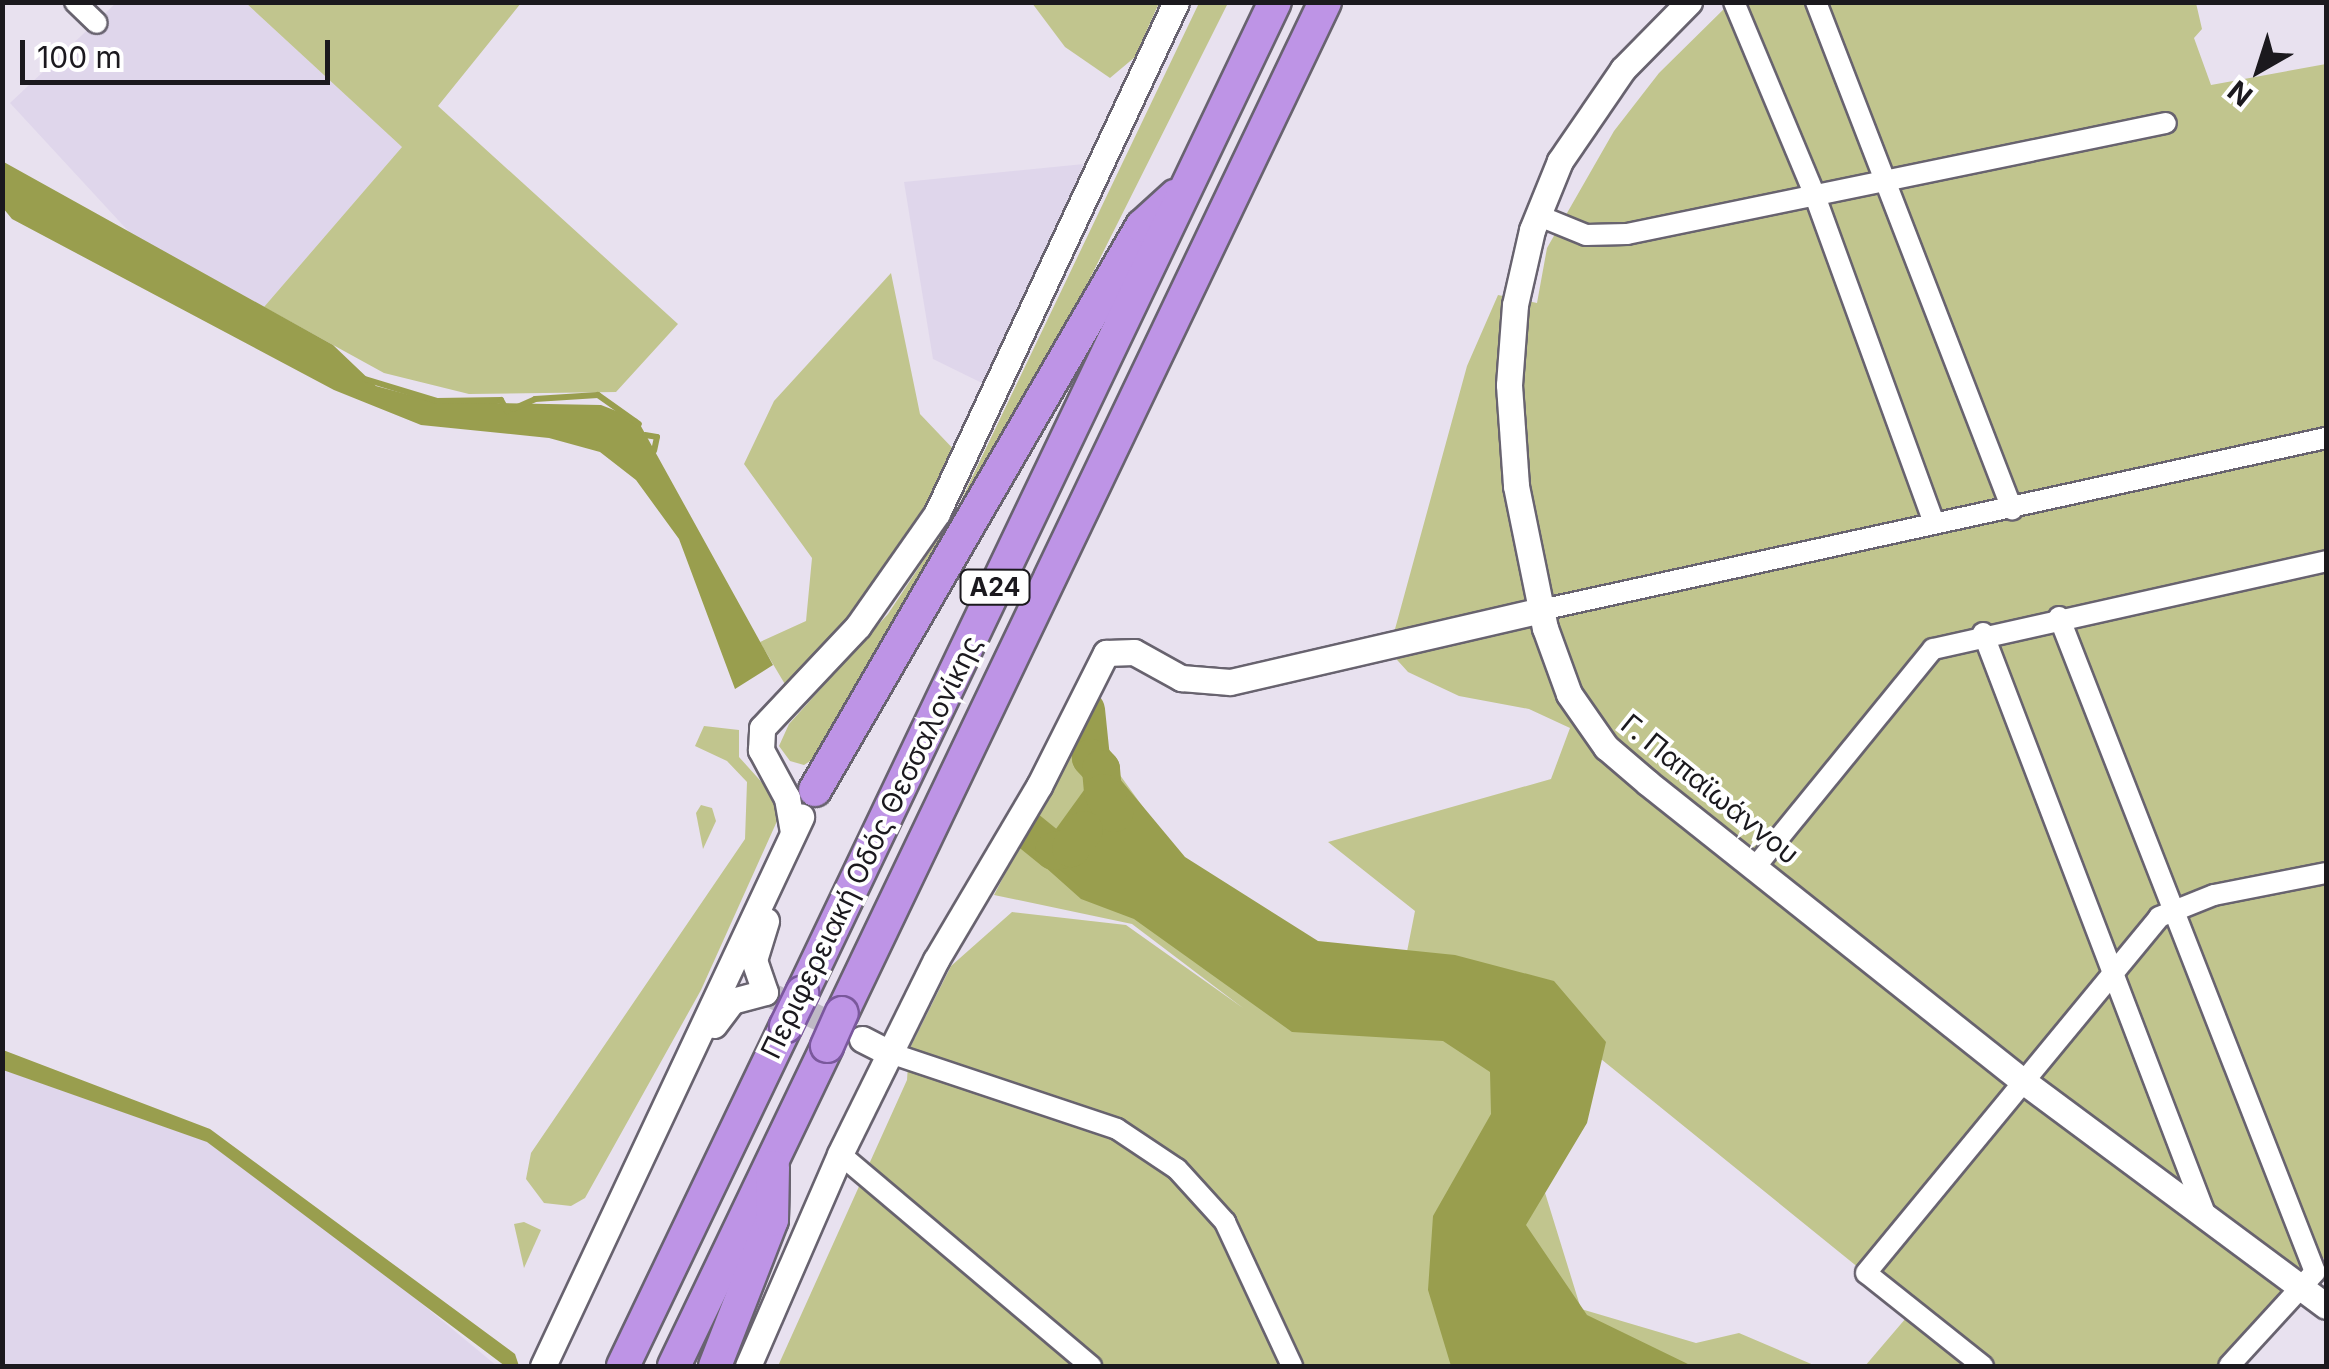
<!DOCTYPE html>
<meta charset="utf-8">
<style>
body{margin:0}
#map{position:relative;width:2329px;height:1369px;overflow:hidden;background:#e8e1ef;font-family:Inter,sans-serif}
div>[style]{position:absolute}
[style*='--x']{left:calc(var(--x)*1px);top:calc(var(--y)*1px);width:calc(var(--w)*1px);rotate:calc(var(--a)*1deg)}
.built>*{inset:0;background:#dfd6eb}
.green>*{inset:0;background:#c1c58e}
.water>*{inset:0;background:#999e4e}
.stream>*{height:6px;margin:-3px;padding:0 3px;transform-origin:3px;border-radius:3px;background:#999e4e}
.river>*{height:38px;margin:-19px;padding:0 19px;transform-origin:19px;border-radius:19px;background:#999e4e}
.tertiary-tunnel>*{height:25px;margin-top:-12.5px;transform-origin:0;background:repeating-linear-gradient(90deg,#bfb9c5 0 25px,transparent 0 37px)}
.roads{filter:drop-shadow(2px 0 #68636f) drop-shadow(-2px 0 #68636f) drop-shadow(0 2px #68636f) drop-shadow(0 -2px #68636f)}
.minor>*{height:20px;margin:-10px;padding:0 10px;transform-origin:10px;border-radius:10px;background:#fff}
.tertiary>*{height:25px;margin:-12.5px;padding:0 12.5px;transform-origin:12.5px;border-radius:12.5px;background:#fff}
.trunk>*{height:32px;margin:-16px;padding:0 16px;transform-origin:16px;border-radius:16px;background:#be94e6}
.bridges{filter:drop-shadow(2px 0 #7a589c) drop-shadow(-2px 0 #7a589c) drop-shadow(0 2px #7a589c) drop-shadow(0 -2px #7a589c)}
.trunk-bridge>*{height:32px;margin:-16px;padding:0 16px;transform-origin:16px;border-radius:16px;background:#be94e6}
span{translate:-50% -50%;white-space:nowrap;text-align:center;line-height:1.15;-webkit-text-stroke:8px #fff;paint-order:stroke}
.shield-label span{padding:2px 8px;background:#fff;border:2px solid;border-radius:8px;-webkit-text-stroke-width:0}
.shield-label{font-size:25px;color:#1b191e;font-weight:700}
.street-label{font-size:28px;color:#1b191e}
.frame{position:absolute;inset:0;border:5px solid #1b191e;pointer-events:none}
.north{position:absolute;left:2209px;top:20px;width:100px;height:100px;-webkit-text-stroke:8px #fff;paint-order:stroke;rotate:219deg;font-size:28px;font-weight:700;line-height:40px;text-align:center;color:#1b191e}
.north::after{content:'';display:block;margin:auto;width:35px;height:45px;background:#1b191e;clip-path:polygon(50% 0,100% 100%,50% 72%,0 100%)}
.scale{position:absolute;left:20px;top:40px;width:310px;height:45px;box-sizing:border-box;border:5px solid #1b191e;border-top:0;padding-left:12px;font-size:30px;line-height:35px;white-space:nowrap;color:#1b191e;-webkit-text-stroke:8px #fff;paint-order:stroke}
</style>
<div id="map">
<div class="built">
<i style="clip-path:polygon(116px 3px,246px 3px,402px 147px,264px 307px,131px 234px,10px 103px)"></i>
<i style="clip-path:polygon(1084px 164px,984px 384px,933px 359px,904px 182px)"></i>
<i style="clip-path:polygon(2px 1050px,213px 1131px,497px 1366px,3px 1366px)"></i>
</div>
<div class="green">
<i style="clip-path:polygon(246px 3px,521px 3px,438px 106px,678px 324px,616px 392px,469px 394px,384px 373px,264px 307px,402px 147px)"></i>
<i style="clip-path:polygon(1032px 3px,1159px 3px,1135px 57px,1110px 78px,1065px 47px)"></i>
<i style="clip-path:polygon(1199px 3px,1228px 3px,1035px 388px,818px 756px,804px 765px,790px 761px,779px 746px,789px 724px,888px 614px,955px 513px)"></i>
<i style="clip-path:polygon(1730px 3px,2196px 3px,2202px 29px,2194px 38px,2211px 85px,2326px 64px,2326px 1257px,2300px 1272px,2227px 1366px,1865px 1366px,1912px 1311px,1580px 1042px,1542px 1183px,1581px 1309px,1696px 1343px,1739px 1333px,1816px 1366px,778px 1366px,907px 1080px,909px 1050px,951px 966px,1012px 912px,1126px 925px,1243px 1008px,1132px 924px,994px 895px,1089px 712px,1112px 764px,1233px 932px,1400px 987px,1415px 911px,1328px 842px,1551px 779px,1570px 728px,1529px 709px,1459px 696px,1408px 672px,1389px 651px,1467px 366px,1498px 295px,1537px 303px,1547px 248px,1614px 131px,1659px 73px)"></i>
<i style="clip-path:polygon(891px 273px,920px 414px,959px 455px,870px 602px,786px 686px,760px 642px,806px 621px,812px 558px,744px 464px,774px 401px)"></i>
<i style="clip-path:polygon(704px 726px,739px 730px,739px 757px,776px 798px,778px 819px,701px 990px,585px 1198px,571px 1206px,544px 1203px,526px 1179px,531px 1153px,745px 839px,747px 782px,727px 761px,695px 746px)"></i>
<i style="clip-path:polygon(701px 805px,712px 808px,716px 821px,703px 849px,696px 813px)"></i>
<i style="clip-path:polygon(524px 1222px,541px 1230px,524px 1268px,514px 1224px)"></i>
</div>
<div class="water">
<i style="clip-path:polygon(2px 161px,333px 345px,376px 386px,436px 402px,601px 405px,637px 419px,773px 665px,735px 689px,679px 539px,636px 480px,600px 452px,549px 438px,421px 425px,334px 390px,12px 219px,3px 208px)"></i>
<i style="clip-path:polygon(1105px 761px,1185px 857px,1318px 941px,1455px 955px,1554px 981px,1606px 1042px,1587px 1123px,1526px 1225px,1587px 1315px,1692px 1366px,1451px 1366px,1428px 1290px,1433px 1216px,1491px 1114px,1490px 1072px,1443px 1041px,1292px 1032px,1134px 919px,1081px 899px,1035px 858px)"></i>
<i style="clip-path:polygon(3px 1050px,210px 1129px,515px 1354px,519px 1366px,505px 1366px,207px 1142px,3px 1070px)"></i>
</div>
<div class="stream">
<i style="--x:365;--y:379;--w:75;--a:17"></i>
<i style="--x:437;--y:401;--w:64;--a:-0.9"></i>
<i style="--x:501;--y:400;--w:13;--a:61"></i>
<i style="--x:513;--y:409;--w:24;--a:-24"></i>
<i style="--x:535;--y:399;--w:63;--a:-3.6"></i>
<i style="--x:598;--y:395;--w:50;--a:35.3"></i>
<i style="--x:645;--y:435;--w:12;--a:9"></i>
<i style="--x:657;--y:437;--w:14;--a:102"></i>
</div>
<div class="river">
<i style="--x:1086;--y:710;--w:48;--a:84.1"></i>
<i style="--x:1091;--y:758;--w:15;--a:48"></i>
<i style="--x:1101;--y:769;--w:24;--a:85"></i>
<i style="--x:1103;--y:793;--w:23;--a:61"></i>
<i style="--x:1024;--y:827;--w:38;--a:39"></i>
<i style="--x:1054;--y:851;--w:17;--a:-10"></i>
<i style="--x:1071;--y:848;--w:22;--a:-54"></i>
</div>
<div class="tertiary-tunnel">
<i style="--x:765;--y:992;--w:93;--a:25.5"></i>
</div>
<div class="roads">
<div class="minor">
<i style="--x:75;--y:2;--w:30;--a:44"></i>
<i style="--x:1734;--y:2;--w:210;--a:67.3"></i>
<i style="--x:1815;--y:196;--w:348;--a:70"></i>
<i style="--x:1816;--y:2;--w:544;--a:68.86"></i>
<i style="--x:1537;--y:215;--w:53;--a:22.2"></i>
<i style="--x:1586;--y:235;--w:41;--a:-1.4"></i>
<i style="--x:1627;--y:234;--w:550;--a:-11.64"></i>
<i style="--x:1541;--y:610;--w:804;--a:-12.36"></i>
<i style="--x:2059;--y:617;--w:703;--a:68.65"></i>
<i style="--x:2315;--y:1272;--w:127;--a:132.5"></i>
<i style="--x:1983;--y:633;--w:627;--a:69.08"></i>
<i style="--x:1756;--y:866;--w:280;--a:-50.8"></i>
<i style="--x:1933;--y:649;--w:403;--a:-12.6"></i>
<i style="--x:890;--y:1053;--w:239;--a:18.5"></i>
<i style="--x:1117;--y:1129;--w:72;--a:33.7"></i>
<i style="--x:1177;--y:1169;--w:72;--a:47.8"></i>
<i style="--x:1225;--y:1222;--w:159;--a:65"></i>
<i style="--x:840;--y:1154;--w:329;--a:40.2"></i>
<i style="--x:1983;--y:1366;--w:149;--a:-141.5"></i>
<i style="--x:1866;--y:1273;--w:461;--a:-50.5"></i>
<i style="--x:2159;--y:917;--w:59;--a:-21.8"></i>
<i style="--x:2214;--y:895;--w:114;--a:-11.1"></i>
</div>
<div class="tertiary">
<i style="--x:1689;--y:2;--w:94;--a:134.6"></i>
<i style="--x:1623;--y:69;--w:112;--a:124.4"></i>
<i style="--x:1560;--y:161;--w:74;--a:112.1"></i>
<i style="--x:1532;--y:230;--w:77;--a:102.8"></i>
<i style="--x:1515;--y:305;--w:80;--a:94.3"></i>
<i style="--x:1509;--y:385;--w:101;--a:86"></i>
<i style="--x:1516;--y:486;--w:145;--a:78.5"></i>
<i style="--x:1545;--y:628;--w:70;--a:70"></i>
<i style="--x:1569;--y:694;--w:65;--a:55.1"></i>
<i style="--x:1606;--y:747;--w:55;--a:40.6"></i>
<i style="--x:1648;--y:783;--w:479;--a:38.5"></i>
<i style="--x:2023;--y:1081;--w:377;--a:36.6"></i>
<i style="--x:793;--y:832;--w:35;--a:-100"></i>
<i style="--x:787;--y:798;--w:55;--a:-118.4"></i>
<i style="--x:761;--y:750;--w:22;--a:-87"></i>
<i style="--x:762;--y:728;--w:140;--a:-46.7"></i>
<i style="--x:858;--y:626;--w:138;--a:-55"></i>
<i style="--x:937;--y:513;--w:564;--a:-64.93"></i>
<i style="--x:714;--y:1025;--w:30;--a:-53"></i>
<i style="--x:732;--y:1001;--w:34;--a:-15"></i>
<i style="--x:765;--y:992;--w:34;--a:-109"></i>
<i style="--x:754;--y:960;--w:41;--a:-72.9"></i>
<i style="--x:862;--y:1039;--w:31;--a:27"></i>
<i style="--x:543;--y:1366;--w:607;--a:-64.83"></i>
<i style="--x:748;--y:1366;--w:231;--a:-66.5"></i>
<i style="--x:840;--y:1154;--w:216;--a:-63.7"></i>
<i style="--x:936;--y:960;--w:202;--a:-59.4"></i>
<i style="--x:1039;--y:786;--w:149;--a:-63.3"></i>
<i style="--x:1106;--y:653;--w:28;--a:-2"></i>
<i style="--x:1134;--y:652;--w:54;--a:29"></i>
<i style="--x:1181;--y:678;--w:49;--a:4.7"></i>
<i style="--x:1230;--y:682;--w:319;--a:-13"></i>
</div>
<div class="trunk">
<i style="--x:815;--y:790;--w:652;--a:-59.9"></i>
<i style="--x:1142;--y:226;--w:45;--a:-42.3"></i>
<i style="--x:802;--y:993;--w:1098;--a:-64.49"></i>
<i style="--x:842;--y:1013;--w:1120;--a:-64.46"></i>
<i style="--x:623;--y:1366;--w:377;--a:-64.4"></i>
<i style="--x:674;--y:1366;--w:355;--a:-64.4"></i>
<i style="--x:715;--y:1366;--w:157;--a:-68.7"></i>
<i style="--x:772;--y:1220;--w:53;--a:-88.9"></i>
</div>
</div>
<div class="bridges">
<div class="trunk-bridge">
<i style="--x:786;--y:1026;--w:37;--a:-64"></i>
<i style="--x:827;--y:1046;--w:36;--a:-66"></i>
</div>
</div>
<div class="shield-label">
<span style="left:995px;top:587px">Α24</span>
</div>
<div class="street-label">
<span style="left:1710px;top:789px;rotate:39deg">Γ. Παπαϊωάννου</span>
<span style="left:871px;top:847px;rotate:-64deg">Περιφερειακή Οδός Θεσσαλονίκης</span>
</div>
<div class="frame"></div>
<div class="north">N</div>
<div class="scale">100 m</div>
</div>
